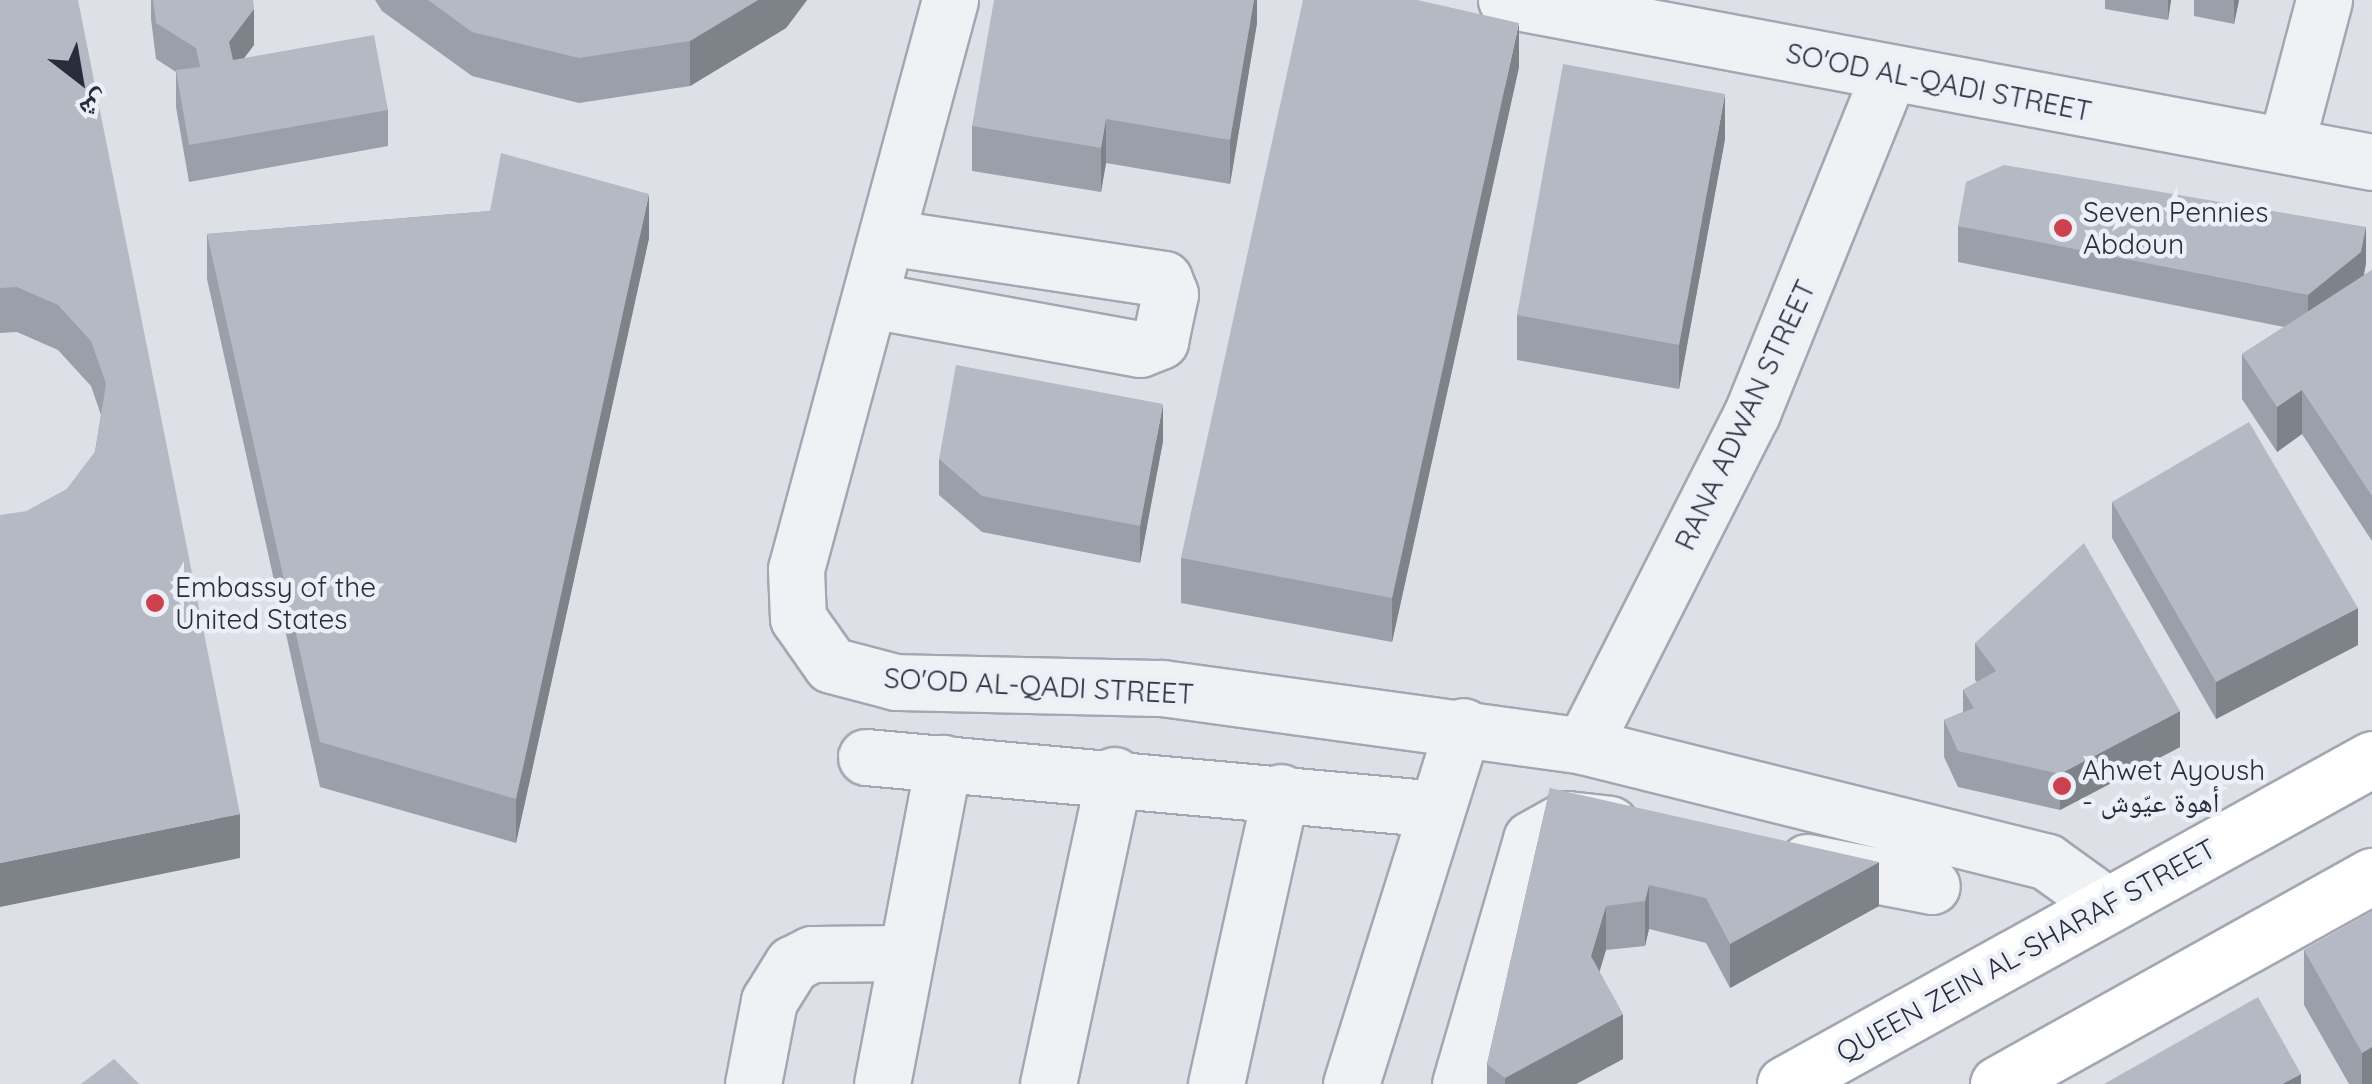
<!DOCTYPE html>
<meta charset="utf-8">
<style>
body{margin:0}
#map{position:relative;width:2372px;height:1084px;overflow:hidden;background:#dde0e7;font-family:Quicksand,"Noto Naskh Arabic",sans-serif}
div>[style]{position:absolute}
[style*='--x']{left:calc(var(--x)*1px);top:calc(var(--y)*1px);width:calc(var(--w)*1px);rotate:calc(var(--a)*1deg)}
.roads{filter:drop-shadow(2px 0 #a3a7b1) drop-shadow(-2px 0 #a3a7b1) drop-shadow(0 2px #a3a7b1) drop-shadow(0 -2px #a3a7b1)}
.minor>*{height:55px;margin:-27.5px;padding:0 27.5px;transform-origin:27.5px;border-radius:27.5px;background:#f0f1f5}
.major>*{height:55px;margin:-27.5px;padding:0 27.5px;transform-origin:27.5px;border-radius:27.5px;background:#fff}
.wall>*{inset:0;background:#9b9fa9}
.shaded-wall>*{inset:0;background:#7e8289}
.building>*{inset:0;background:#b4b9c4}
.dots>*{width:28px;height:28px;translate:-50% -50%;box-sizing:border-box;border:5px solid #eceff5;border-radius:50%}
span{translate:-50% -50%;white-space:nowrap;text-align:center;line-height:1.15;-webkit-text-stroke:9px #eceff5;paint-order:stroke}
.street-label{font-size:28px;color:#272d3d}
.poi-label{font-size:28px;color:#272d3d}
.left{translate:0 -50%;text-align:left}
.north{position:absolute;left:30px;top:30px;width:100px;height:100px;-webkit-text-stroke:8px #eceff5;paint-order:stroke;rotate:149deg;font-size:28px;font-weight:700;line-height:40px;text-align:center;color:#272d3d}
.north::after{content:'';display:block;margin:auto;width:35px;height:45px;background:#272d3d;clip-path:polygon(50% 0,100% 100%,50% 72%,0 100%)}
</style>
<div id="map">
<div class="roads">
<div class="minor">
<i style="--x:950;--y:0;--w:589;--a:105.14"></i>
<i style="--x:796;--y:569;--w:49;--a:87.7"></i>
<i style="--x:798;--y:618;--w:57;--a:54.9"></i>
<i style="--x:831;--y:665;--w:67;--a:14.7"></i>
<i style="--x:896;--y:682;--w:266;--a:1.3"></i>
<i style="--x:1162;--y:688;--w:425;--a:7.8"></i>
<i style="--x:1583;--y:746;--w:478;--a:14"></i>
<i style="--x:2047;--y:862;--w:70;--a:35.7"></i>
<i style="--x:1506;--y:0;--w:881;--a:10.6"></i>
<i style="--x:2286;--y:144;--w:149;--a:-75.2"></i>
<i style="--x:870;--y:300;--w:274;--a:10.3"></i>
<i style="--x:1140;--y:349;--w:22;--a:-22"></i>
<i style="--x:1160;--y:341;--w:48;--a:-78"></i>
<i style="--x:1170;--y:294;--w:16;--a:-112"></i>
<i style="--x:1164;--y:279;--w:280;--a:-171.4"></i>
<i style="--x:1583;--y:746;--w:373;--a:-63.1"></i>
<i style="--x:1752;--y:413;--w:363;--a:-68"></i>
<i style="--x:866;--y:757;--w:573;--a:5.2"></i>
<i style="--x:1807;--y:862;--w:127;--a:10.9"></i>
<i style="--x:753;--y:1084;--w:85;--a:-79.1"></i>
<i style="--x:769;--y:1001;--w:44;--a:-58.1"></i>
<i style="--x:792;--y:964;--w:22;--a:-27"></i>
<i style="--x:812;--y:954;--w:91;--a:-0.6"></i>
<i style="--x:882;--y:1084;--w:327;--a:-79.2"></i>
<i style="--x:1048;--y:1084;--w:316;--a:-77.9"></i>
<i style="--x:1216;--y:1084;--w:299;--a:-77.5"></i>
<i style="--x:1351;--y:1084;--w:375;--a:-72.6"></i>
<i style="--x:1460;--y:1084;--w:255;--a:-73.8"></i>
<i style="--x:1531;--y:839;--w:41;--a:-29.1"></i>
<i style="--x:1567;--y:819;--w:43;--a:6.6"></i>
</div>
<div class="major">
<i style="--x:1785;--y:1084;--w:671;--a:-28.97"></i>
<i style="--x:1998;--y:1084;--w:428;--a:-29.1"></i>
</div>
</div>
<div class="wall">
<i style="clip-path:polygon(0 0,240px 858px,27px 511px,67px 489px,95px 452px,101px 415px,91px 386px,58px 350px,17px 332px,0 333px)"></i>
<i style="clip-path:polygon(151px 0,253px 0,254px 45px,244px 58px,388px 110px,388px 146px,189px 182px,176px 107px,176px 72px,156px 59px,151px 19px)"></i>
<i style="clip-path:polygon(375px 0,807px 0,786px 28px,690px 86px,579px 103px,472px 76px,382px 11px)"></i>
<i style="clip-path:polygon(1257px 0,1257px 23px,1230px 184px,1106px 163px,1101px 192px,972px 171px,972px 126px)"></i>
<i style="clip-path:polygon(2105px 0,2171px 0,2168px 20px,2105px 9px)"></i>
<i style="clip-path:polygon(2194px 0,2239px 0,2234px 24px,2194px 16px)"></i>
<i style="clip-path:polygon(1519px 67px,1392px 642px,1181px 603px,1181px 558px)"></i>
<i style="clip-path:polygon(1725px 139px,1679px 389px,1517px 360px,1517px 315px)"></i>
<i style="clip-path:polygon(490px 211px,649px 238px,516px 843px,320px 787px,207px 279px,207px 234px)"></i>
<i style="clip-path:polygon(1958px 226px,2366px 263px,2364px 275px,2372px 270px,2372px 541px,2302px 434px,2277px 452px,2242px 399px,2242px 354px,2284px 327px,1958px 262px)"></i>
<i style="clip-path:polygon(1163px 441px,1140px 563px,982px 532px,939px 495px,939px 459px)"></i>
<i style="clip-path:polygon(2112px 502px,2358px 645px,2216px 719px,2112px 538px)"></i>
<i style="clip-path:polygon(1975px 643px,2180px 747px,2060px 810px,1958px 787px,1944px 757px,1944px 720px,1963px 712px,1963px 690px,1977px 682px,1975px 680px)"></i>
<i style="clip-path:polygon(1550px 788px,1879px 906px,1730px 988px,1706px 943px,1649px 929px,1645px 946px,1606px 950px,1599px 971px,1623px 1059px,1576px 1084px,1487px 1084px,1487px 1064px)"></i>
<i style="clip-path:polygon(2372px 912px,2372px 1084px,2349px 1084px,2304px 1005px,2304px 950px)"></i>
</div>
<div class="shaded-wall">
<i style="clip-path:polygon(758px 0,807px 0,786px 28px,690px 86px,690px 41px)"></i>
<i style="clip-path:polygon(1254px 0,1257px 0,1257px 23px,1230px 184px,1230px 140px)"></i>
<i style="clip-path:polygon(2168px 0,2171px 0,2168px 20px)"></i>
<i style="clip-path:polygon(2234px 0,2239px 0,2234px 24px)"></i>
<i style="clip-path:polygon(254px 9px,254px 45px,229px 78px,229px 42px)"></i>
<i style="clip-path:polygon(1519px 23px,1519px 67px,1392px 642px,1392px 598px)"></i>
<i style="clip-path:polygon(1725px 94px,1725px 139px,1679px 389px,1679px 345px)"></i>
<i style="clip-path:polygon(1106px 119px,1106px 163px,1101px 192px,1101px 148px)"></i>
<i style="clip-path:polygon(649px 194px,649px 238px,516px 843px,516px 799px)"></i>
<i style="clip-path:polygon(2366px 227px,2366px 263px,2361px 288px,2308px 331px,2308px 295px)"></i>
<i style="clip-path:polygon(2302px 390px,2302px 434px,2277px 452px,2277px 407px)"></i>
<i style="clip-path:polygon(1163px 404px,1163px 441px,1140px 563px,1140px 526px)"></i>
<i style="clip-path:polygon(2358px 608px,2358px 645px,2216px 719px,2216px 682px)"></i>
<i style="clip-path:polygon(2180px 711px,2180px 747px,2060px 810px,2060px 774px)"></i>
<i style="clip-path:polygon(240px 814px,240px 858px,0 907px,0 863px)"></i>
<i style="clip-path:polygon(1879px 862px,1879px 906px,1730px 988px,1730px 944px)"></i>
<i style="clip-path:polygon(1649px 885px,1649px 929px,1645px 946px,1645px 901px)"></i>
<i style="clip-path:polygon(1606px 906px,1606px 950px,1591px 1000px,1591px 956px)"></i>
<i style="clip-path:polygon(1623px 1014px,1623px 1059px,1576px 1084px,1505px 1084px,1505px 1078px)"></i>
<i style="clip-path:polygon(2372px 1047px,2372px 1084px,2362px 1084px,2362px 1053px)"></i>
<i style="clip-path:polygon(2301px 1074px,2301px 1084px,2282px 1084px)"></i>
</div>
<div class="building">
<i style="clip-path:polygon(0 0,78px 0,240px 814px,0 863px,0 515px,27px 511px,67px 489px,95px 452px,106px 384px,91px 341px,58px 305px,17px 287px,0 288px)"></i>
<i style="clip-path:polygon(153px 0,253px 0,254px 9px,229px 42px,233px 60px,374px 35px,388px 110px,189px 145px,176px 70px,200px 67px,196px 48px,156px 23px)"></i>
<i style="clip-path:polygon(428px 0,758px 0,690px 41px,579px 58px,472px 32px)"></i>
<i style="clip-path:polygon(994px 0,1254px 0,1230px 140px,1106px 119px,1101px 148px,972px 126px)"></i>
<i style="clip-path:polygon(1303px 0,1417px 0,1519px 23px,1392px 598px,1181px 558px)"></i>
<i style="clip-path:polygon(1563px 64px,1725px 94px,1679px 345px,1517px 315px)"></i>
<i style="clip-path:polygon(501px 153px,649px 194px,516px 799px,320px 742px,207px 234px,490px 211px)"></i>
<i style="clip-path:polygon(2004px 165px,2366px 227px,2361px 252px,2308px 295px,1958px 226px,1966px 182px)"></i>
<i style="clip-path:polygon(2372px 270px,2372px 496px,2302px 390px,2277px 407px,2242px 354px)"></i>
<i style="clip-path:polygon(956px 365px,1163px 404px,1140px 526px,982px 496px,939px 459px)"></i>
<i style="clip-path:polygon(2249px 422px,2358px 608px,2216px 682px,2112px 502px)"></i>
<i style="clip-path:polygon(2084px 543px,2180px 711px,2060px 774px,1958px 751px,1944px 720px,1974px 708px,1963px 690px,1996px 671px,1975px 643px)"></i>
<i style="clip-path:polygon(1550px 788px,1879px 862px,1730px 944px,1706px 898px,1649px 885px,1645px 901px,1606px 906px,1591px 956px,1623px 1014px,1505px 1078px,1487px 1064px)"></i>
<i style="clip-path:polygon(2372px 912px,2372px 1047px,2362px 1053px,2304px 950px)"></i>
<i style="clip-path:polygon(2258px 997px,2301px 1074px,2282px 1084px,2104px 1084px)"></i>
<i style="clip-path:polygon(114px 1059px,139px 1084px,81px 1084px)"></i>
</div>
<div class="dots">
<i style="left:2063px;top:228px;background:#cc414d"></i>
<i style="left:155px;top:603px;background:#cc414d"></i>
<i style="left:2062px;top:786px;background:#cc414d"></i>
</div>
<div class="street-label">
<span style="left:1939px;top:82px;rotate:11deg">SO'OD AL-QADI STREET</span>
<span style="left:1745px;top:415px;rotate:-65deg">RANA ADWAN STREET</span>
<span style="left:1039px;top:686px;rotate:3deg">SO'OD AL-QADI STREET</span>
<span style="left:2026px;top:950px;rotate:-29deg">QUEEN ZEIN AL-SHARAF STREET</span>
</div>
<div class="poi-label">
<span class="left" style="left:2083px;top:228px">Seven Pennies<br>Abdoun</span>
<span class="left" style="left:175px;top:603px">Embassy of the<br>United States</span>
<span class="left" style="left:2082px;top:786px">Ahwet Ayoush<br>- أهوة عيّوش</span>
</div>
<div class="north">ش</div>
</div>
